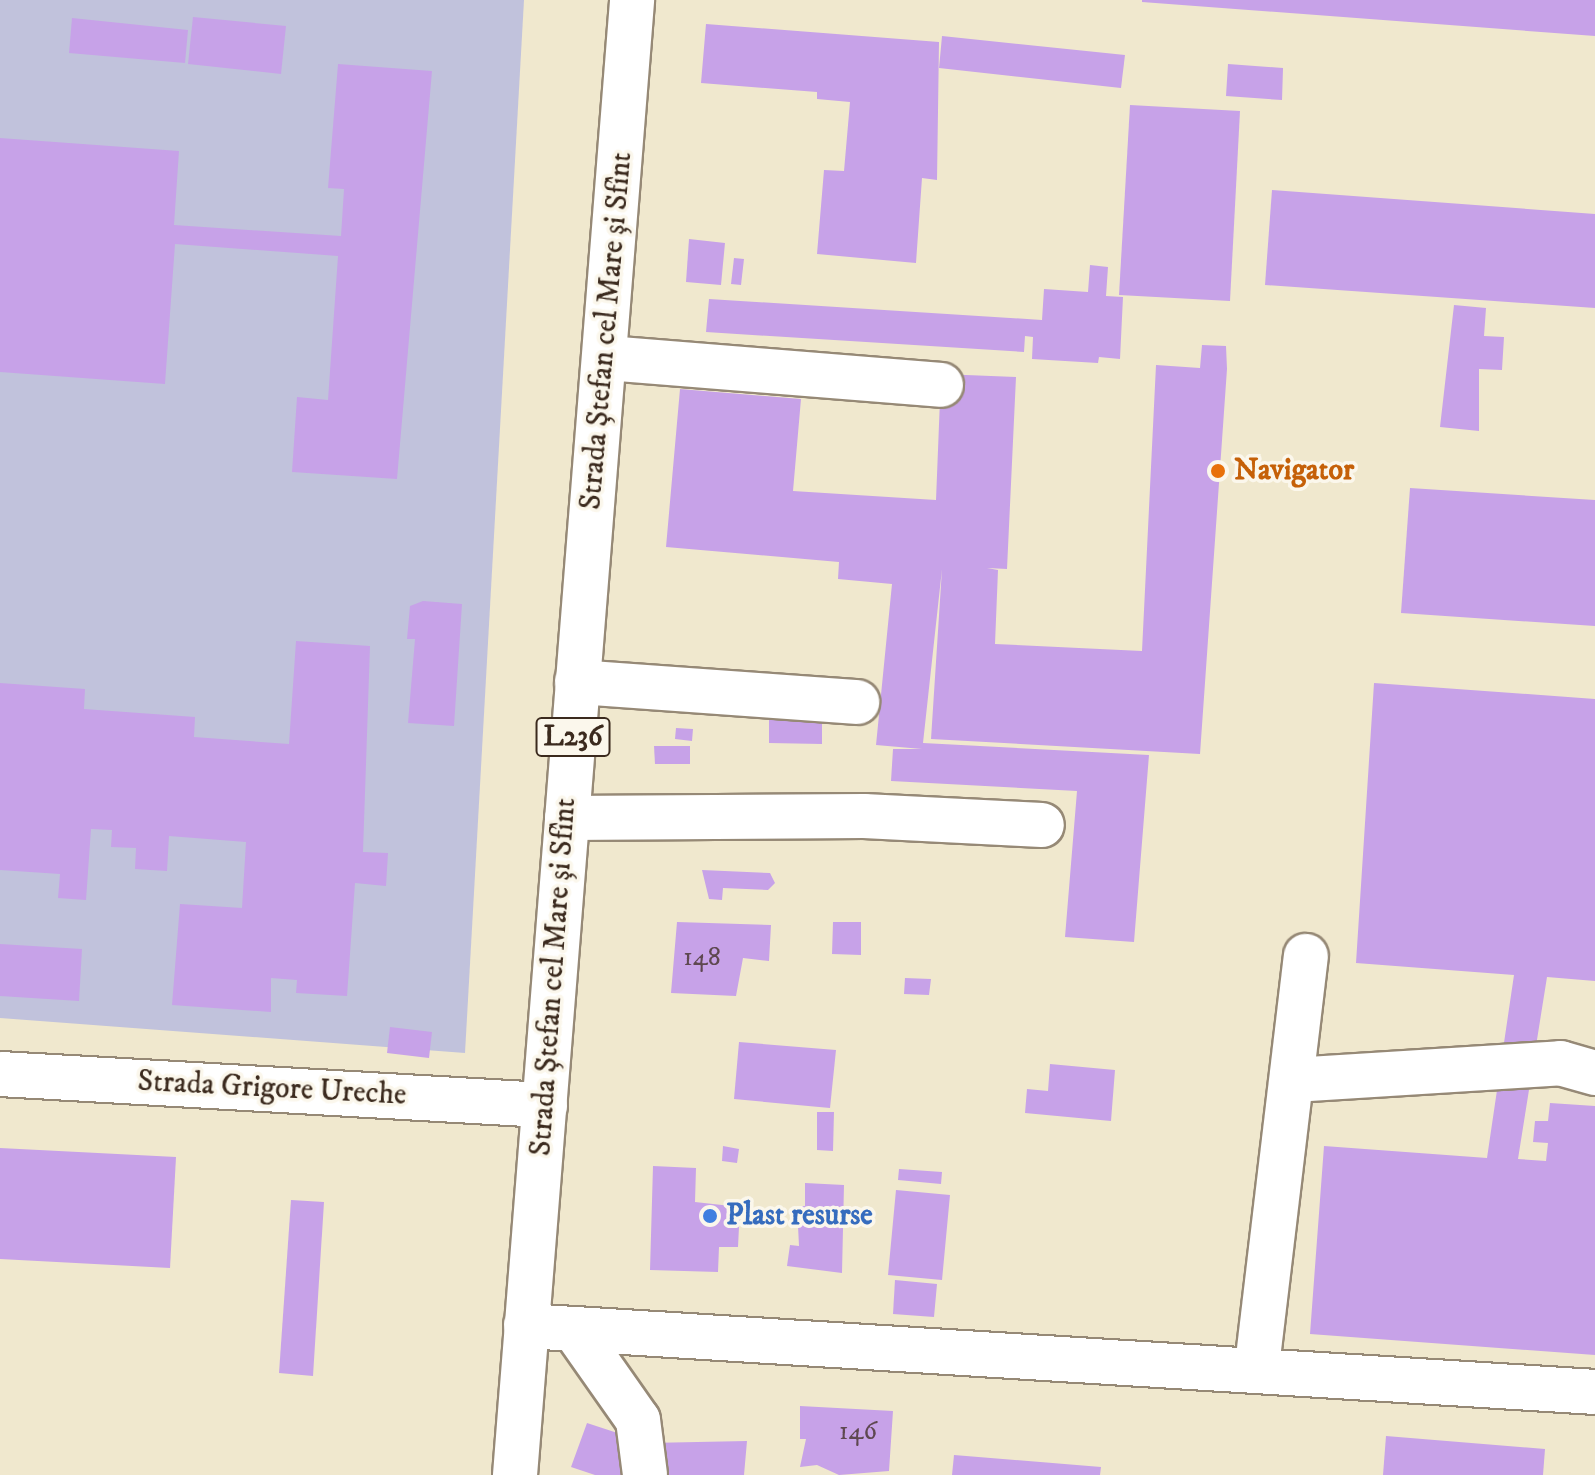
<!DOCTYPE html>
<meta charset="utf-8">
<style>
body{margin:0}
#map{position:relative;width:1595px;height:1475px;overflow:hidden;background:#f0e8ce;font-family:"IM FELL DW Pica",serif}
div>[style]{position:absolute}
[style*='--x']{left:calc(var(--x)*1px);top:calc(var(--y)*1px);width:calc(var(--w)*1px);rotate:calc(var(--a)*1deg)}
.industrial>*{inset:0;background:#c1c2dc}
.building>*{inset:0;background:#c7a2e8}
.roads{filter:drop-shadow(2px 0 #968976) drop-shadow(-2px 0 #968976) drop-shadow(0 2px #968976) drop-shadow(0 -2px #968976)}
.minor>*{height:44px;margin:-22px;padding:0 22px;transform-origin:22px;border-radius:22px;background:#fff}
.major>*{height:44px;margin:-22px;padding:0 22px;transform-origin:22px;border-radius:22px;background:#fff}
.dots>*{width:22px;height:22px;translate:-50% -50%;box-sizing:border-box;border:4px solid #fbf7ec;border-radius:50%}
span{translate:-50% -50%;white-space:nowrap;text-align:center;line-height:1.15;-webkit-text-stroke:7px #fbf7ec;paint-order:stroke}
.number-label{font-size:26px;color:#5e4850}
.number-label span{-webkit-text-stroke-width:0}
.shield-label span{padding:2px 6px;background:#fbf7ec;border:2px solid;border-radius:6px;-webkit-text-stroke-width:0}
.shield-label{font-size:28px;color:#3b2a1e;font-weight:700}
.street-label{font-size:30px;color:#3b2a1e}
.food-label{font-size:30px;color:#c56008;font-weight:700}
.left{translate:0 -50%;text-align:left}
.shop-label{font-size:30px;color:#366cbe;font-weight:700}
</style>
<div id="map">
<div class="industrial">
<i style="clip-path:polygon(0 0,524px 0,465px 1053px,0 1018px)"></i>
</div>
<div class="building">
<i style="clip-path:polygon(1142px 0,1595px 0,1595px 36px,1142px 2px)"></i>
<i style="clip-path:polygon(193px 17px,286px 26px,281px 74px,188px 64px)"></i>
<i style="clip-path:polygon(72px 18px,188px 30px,185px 63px,69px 53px)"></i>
<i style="clip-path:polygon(706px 24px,939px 42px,937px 180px,922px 178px,916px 263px,817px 254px,824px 170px,844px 171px,850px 102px,817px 99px,817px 92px,701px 83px)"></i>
<i style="clip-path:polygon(942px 36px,1125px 55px,1121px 88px,939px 68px)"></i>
<i style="clip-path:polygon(338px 64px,432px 71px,397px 479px,292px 472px,297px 397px,328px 400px,338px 256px,175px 244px,165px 384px,0 372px,0 138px,179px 151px,174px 225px,341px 236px,344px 189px,328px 188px)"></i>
<i style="clip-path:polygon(1228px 64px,1283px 68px,1282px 100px,1226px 96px)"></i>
<i style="clip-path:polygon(1130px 105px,1240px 111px,1230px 301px,1119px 295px)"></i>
<i style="clip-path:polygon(1272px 190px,1595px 214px,1595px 308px,1265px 285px)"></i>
<i style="clip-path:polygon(689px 239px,725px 243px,721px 285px,686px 282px)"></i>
<i style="clip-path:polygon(734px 258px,744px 259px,741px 285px,731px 284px)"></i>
<i style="clip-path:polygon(1090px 265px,1108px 267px,1106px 296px,1123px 297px,1120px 359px,1099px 357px,1098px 363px,1032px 359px,1033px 337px,1025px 336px,1024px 352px,706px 332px,709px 299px,1042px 320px,1044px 289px,1088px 292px)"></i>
<i style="clip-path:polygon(1454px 305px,1486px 308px,1484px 336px,1504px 337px,1502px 370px,1479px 369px,1479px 431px,1440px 427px)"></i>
<i style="clip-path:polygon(1202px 345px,1226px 346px,1227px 369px,1200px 754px,931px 739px,942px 569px,923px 743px,1149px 755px,1134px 942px,1065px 937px,1077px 791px,891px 781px,893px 749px,922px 749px,876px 745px,892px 584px,838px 579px,839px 562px,666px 547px,680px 389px,801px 399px,793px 491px,936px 500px,941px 374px,1016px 377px,1007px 569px,987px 568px,998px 570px,995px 644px,1142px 651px,1156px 365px,1200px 368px)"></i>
<i style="clip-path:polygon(1410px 488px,1595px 500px,1595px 626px,1401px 613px)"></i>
<i style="clip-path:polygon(423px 601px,462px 604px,454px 726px,408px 723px,415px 639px,407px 639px,410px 606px)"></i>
<i style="clip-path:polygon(296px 641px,370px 646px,363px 852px,388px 853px,386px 886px,355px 883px,347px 996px,296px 993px,297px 980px,271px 978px,271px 1012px,172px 1005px,180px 904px,242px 908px,246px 842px,169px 836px,167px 871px,135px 869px,136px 848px,111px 847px,112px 830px,91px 829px,86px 900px,58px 898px,60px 874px,0 870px,0 683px,85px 689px,84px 709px,195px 717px,194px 737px,289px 744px)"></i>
<i style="clip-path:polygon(1374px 683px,1595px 699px,1595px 981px,1547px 977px,1518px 1159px,1546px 1161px,1548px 1143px,1533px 1142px,1535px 1121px,1548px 1121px,1550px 1103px,1595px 1106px,1595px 1355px,1310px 1334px,1324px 1146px,1487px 1158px,1514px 975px,1356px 963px)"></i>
<i style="clip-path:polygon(769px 711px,822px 712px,822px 744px,769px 743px)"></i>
<i style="clip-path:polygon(676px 728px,693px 729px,692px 741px,675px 739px)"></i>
<i style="clip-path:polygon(654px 746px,690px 746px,690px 764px,655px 764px)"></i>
<i style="clip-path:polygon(702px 870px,770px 873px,775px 883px,768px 890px,723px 888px,722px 900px,709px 899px)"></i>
<i style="clip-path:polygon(677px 922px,771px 925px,769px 961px,743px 958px,736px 996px,671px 993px)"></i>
<i style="clip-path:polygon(833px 922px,861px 922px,861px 955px,832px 954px)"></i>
<i style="clip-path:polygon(0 944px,82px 949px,79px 1001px,0 996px)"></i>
<i style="clip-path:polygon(905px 978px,931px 979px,929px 995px,904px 994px)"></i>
<i style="clip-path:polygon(390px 1027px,432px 1032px,429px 1058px,387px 1053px)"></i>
<i style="clip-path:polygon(739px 1042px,836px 1050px,830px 1108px,734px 1099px)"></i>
<i style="clip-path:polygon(1050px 1064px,1115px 1070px,1111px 1121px,1025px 1113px,1027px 1089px,1048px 1091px)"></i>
<i style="clip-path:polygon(817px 1112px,834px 1112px,833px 1151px,817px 1150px)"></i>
<i style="clip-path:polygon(723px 1146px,739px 1149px,737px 1163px,722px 1161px)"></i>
<i style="clip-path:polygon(0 1148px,176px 1157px,170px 1268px,0 1259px)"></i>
<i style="clip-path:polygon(653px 1166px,696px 1168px,695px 1202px,740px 1207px,738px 1247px,719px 1247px,718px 1272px,650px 1270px)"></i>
<i style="clip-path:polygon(899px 1169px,942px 1172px,941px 1184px,898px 1180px)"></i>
<i style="clip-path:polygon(805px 1183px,844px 1185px,842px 1273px,787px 1266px,790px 1245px,799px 1246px,797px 1206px,805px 1206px)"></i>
<i style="clip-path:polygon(896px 1190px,950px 1195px,942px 1280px,888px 1275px)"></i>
<i style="clip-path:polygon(291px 1200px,324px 1202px,313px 1376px,279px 1373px)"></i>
<i style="clip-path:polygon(895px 1280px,937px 1284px,934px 1317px,893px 1314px)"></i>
<i style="clip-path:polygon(800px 1406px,893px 1411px,889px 1471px,839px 1475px,817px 1465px,800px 1467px,806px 1439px,800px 1439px)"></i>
<i style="clip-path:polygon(587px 1423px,648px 1443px,747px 1441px,744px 1475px,595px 1475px,571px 1467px)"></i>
<i style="clip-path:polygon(1386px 1436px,1545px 1449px,1543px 1475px,1383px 1475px)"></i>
<i style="clip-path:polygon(954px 1455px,1101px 1467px,1100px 1475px,952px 1475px)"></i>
</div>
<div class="roads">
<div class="minor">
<i style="--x:607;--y:358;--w:335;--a:4.6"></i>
<i style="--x:577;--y:682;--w:281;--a:4.1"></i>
<i style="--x:567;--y:818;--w:297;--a:-0.4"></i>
<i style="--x:864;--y:816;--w:178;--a:2.9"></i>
<i style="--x:0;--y:1074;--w:546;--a:3.26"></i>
<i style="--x:1293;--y:1080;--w:268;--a:-3.6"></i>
<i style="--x:1560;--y:1063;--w:36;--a:16"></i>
<i style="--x:526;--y:1326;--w:1071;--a:3.53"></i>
<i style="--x:574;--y:1329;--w:111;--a:54.9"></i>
<i style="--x:638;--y:1420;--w:55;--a:82.7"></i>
<i style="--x:1257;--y:1366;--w:413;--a:-83.2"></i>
</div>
<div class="major">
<i style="--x:515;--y:1475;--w:1480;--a:-85.46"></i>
</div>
</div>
<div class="dots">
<i style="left:1218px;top:471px;background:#e8710a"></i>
<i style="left:710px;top:1216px;background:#3f7fe0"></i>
</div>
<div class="number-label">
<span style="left:702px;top:958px">148</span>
<span style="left:858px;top:1432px">146</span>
</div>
<div class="shield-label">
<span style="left:573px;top:737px">L236</span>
</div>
<div class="street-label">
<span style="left:607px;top:331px;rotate:-85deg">Strada Ștefan cel Mare și Sfînt</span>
<span style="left:554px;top:977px;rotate:-86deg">Strada Ștefan cel Mare și Sfînt</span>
<span style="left:272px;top:1089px;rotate:3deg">Strada Grigore Ureche</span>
</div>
<div class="food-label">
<span class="left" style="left:1234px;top:471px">Navigator</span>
</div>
<div class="shop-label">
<span class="left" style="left:726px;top:1216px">Plast resurse</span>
</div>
</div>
